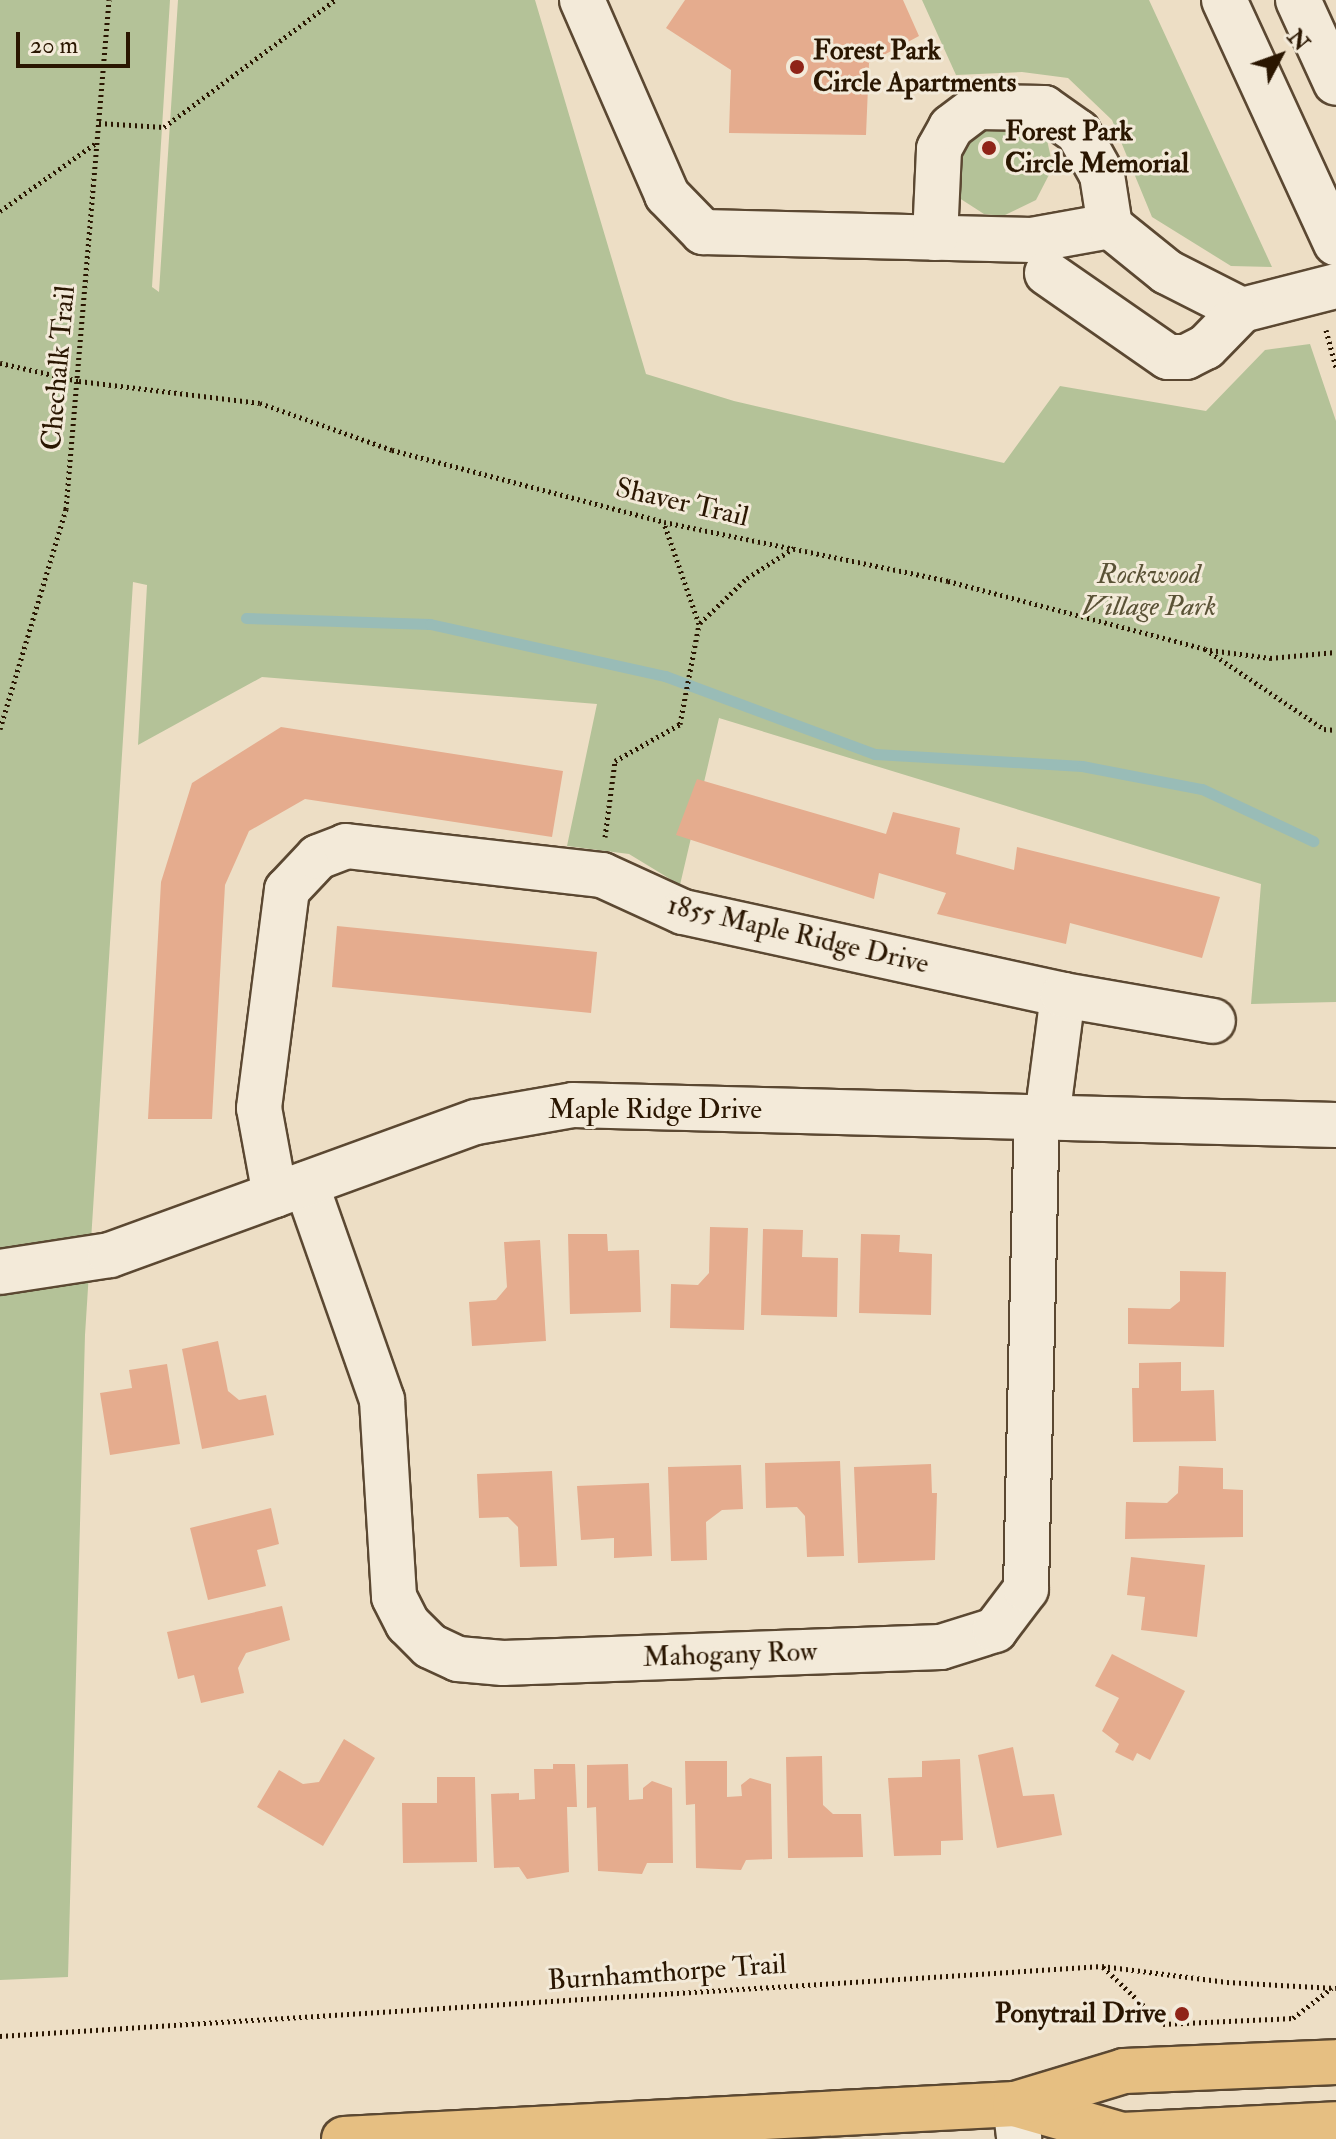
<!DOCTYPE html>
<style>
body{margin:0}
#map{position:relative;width:1336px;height:2139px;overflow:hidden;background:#eddec5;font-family:"IM FELL Double Pica",serif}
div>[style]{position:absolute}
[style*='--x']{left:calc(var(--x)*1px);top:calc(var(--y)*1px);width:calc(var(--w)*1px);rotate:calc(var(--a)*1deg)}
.green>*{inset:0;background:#b4c298}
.stream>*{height:11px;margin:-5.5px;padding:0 5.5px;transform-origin:5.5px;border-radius:5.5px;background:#99bcb7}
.building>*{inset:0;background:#e5ac8e}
.path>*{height:5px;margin-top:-2.5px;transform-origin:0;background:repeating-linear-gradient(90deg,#2a1601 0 2px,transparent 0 6px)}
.roads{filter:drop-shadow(2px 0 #5b4832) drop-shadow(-2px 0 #5b4832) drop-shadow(0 2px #5b4832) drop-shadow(0 -2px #5b4832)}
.minor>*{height:44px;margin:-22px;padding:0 22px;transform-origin:22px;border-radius:22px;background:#f3ead9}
.major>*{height:44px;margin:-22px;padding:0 22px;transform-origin:22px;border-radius:22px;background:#e6bf82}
.dots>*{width:22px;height:22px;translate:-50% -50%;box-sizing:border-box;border:4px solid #f3ead9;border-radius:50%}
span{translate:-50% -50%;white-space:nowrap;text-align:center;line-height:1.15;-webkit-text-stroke:6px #f3ead9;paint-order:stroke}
.poi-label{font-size:28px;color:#2a1601;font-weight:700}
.left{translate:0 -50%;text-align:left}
.right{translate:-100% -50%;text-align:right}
.street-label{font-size:28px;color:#2a1601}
.park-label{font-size:28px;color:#5a5236;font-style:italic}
.north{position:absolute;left:1240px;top:16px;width:80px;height:80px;-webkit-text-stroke:6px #f3ead9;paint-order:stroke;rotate:49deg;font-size:22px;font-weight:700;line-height:32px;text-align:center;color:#2a1601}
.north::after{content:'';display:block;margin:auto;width:28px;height:36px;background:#2a1601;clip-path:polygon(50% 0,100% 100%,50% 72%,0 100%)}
.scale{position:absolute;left:16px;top:32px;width:114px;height:36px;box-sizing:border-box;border:4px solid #2a1601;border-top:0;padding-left:10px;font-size:24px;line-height:28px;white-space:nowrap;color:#2a1601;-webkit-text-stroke:6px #f3ead9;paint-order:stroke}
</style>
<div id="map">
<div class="green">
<i style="clip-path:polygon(0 0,170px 0,152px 287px,159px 292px,178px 0,535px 0,646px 374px,734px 401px,1004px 463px,1060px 386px,1206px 411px,1265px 350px,1310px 344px,1336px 421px,1336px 1002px,1251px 1004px,1261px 884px,719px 718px,680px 885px,629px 854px,567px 846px,597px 704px,262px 677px,138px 745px,147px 585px,133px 582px,85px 1335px,68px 1977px,0 1980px)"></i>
<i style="clip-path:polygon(922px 0,1149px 0,1272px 267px,1231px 266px,1152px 217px,1112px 120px,1068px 78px,1022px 72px,956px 75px)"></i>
<i style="clip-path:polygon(963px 115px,1045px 131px,1053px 167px,1036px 200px,1003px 216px,984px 214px,953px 194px)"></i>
</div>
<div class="stream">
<i style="--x:246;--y:618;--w:184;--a:1.9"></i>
<i style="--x:430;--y:624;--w:241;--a:12.5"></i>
<i style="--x:665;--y:676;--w:224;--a:20.4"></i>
<i style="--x:875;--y:754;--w:207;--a:3.3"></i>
<i style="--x:1082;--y:766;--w:122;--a:10.9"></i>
<i style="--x:1202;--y:789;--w:123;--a:25.1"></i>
</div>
<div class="building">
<i style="clip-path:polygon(685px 0,903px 0,919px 36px,869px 63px,866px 135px,729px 133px,731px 70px,666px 28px)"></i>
<i style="clip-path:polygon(281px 727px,563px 771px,552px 837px,305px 799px,249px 831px,225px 885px,212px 1119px,148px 1119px,161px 882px,192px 783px)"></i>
<i style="clip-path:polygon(697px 779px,886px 834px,893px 812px,960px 828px,956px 854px,1014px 870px,1017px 847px,1220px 897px,1202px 958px,1070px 923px,1066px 944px,937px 914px,946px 893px,879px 873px,874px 899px,676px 835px)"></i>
<i style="clip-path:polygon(337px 926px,597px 952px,591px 1013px,332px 987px)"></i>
<i style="clip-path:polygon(710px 1227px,748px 1228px,744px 1330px,670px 1328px,671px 1284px,698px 1285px,709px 1273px)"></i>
<i style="clip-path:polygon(763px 1229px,803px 1230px,802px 1257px,838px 1258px,837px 1317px,761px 1315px)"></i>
<i style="clip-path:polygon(568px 1234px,607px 1234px,608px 1251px,639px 1250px,641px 1312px,570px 1314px)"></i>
<i style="clip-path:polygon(861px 1234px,900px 1235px,899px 1252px,932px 1254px,931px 1315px,859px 1313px)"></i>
<i style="clip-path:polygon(540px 1240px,546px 1341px,472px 1346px,469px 1302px,496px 1300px,507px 1287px,504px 1242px)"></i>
<i style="clip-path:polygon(1180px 1271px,1226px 1272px,1224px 1347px,1128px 1344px,1128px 1308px,1170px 1309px,1180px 1301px)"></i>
<i style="clip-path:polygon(218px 1341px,228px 1391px,239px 1400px,266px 1395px,274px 1435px,202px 1449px,182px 1349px)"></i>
<i style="clip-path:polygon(1181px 1362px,1181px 1391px,1214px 1390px,1216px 1441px,1133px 1442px,1132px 1388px,1139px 1388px,1139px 1363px)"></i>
<i style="clip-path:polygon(167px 1364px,180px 1444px,110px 1455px,100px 1393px,132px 1388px,129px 1370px)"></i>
<i style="clip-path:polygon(840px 1461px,844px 1556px,807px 1557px,805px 1516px,797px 1507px,766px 1508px,765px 1463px)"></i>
<i style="clip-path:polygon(931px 1464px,932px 1493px,937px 1493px,935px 1560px,858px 1563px,854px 1467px)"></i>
<i style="clip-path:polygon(741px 1465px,743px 1509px,722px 1510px,706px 1522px,707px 1560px,671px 1561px,668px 1467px)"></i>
<i style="clip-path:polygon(1179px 1466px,1223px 1468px,1223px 1489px,1243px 1490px,1243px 1537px,1125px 1539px,1126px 1502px,1167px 1503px,1178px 1493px)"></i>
<i style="clip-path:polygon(552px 1471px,557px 1566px,520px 1567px,518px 1527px,508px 1517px,479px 1518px,477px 1474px)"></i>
<i style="clip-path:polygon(649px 1483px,652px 1556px,614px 1558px,614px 1538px,581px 1540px,577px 1486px)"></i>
<i style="clip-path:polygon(271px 1508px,279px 1544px,257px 1550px,266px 1586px,208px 1600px,190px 1528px)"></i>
<i style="clip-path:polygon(1131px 1557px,1205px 1565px,1197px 1637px,1141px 1630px,1145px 1597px,1127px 1595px)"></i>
<i style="clip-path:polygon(282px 1606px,290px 1640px,246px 1653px,238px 1668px,244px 1693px,201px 1703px,194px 1675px,178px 1679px,167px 1632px)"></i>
<i style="clip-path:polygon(1112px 1654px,1185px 1691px,1150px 1760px,1137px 1753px,1133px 1761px,1115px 1752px,1119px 1744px,1102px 1731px,1119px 1698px,1095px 1686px)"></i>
<i style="clip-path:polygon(344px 1739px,375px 1758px,323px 1846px,257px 1807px,279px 1770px,303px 1784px,319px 1782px)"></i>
<i style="clip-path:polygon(1013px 1747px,1023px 1796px,1054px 1794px,1062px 1835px,997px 1848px,978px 1755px)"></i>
<i style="clip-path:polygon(822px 1756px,823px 1805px,833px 1814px,861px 1814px,863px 1857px,788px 1858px,786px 1757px)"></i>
<i style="clip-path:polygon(960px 1759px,963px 1840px,941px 1841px,941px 1855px,894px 1856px,888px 1778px,922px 1777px,922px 1761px)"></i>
<i style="clip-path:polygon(685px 1761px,727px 1761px,727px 1797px,742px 1796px,741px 1785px,750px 1778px,771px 1784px,772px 1859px,746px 1860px,741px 1870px,696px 1868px,695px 1804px,686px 1805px)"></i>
<i style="clip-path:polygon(553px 1764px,575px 1764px,577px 1807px,567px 1807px,569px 1872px,527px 1879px,519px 1867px,494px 1868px,491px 1794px,519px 1793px,519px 1800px,535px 1799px,534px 1769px,553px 1769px)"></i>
<i style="clip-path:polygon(628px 1764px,629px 1800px,643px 1799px,643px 1788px,652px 1781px,672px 1788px,673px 1863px,647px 1863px,642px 1874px,598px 1871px,596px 1807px,587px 1808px,587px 1765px)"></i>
<i style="clip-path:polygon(437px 1777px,475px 1777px,477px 1862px,403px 1863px,402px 1803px,437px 1803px)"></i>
</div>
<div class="path">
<i style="--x:99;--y:123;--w:65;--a:3.5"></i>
<i style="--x:164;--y:127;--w:213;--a:-36.6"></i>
<i style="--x:0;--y:211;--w:118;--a:-35.3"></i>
<i style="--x:1326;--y:330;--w:39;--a:75"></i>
<i style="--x:0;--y:363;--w:81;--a:12.8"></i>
<i style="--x:79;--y:381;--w:182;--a:6.9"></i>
<i style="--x:260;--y:403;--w:140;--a:19.6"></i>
<i style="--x:392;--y:450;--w:281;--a:14.8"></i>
<i style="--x:664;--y:522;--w:290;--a:11.7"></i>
<i style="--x:948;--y:581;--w:266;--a:14.8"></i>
<i style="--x:1205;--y:649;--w:143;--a:33.9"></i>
<i style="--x:1324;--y:729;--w:12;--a:5"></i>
<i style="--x:700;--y:623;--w:65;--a:-43.8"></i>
<i style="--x:747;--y:578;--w:56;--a:-32.6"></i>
<i style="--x:1210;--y:650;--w:61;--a:7.6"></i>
<i style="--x:1270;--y:658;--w:66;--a:-5.2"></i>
<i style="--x:0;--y:729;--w:230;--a:-73.3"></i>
<i style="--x:66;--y:509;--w:511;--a:-85.17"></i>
<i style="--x:605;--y:837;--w:77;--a:-82.5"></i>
<i style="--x:615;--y:761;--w:75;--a:-29.6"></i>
<i style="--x:680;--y:724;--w:102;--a:-79.2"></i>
<i style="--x:699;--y:624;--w:107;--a:-109.1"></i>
<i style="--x:1103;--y:1967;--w:83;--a:43.5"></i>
<i style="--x:1163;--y:2024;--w:130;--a:-2.6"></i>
<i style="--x:1293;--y:2018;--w:49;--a:-37.6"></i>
<i style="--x:0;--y:2036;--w:1104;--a:-3.63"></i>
<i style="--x:1102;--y:1966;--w:126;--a:7.3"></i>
<i style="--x:1227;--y:1982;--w:109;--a:3.2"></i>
</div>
<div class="roads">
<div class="minor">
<i style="--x:582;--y:0;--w:213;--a:66.4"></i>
<i style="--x:667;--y:195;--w:52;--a:45.8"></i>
<i style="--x:703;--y:232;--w:329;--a:1.4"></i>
<i style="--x:1032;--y:240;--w:79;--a:-10.2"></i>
<i style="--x:1110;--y:226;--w:73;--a:38.9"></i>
<i style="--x:1167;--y:272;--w:84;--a:26.9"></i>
<i style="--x:1242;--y:310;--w:97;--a:-14.3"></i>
<i style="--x:1224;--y:0;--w:268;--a:65.3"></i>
<i style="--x:1298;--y:0;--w:91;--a:65.4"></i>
<i style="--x:935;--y:238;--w:89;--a:-87.4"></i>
<i style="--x:939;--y:149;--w:25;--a:-61"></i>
<i style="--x:951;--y:127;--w:34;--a:-37"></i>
<i style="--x:978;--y:107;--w:66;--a:0.9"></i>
<i style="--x:1044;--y:108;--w:42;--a:35.2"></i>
<i style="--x:1078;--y:132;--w:49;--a:60.8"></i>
<i style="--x:1102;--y:175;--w:52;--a:81.1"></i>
<i style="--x:1047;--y:273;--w:147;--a:34.8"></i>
<i style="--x:1168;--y:357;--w:18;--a:0"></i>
<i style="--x:1186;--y:357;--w:22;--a:-27"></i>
<i style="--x:1206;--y:347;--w:52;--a:-45.8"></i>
<i style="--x:1047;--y:1118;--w:124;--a:-82.6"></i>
<i style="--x:306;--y:1184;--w:229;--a:70.6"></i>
<i style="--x:382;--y:1400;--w:197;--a:86.5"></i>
<i style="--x:394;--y:1597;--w:30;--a:63"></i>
<i style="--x:408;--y:1624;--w:31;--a:45"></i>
<i style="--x:430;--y:1646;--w:31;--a:25"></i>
<i style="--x:458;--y:1659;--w:45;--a:5.1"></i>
<i style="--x:503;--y:1663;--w:438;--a:-2.1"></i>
<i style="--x:941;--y:1647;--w:57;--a:-17.5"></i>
<i style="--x:995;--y:1630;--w:51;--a:-52.9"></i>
<i style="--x:1026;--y:1589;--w:472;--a:-88.7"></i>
<i style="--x:275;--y:1195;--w:88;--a:-100.4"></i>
<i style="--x:259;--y:1108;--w:220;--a:-82.7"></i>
<i style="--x:287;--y:890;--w:45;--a:-46.8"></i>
<i style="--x:318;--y:857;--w:30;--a:-21"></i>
<i style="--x:346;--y:846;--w:258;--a:6.5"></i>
<i style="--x:602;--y:875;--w:89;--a:24.6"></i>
<i style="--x:683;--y:912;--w:389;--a:12.3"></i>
<i style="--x:1063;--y:995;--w:152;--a:9.8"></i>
<i style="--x:0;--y:1272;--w:111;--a:-8.8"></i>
<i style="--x:110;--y:1255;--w:389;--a:-20"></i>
<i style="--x:476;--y:1122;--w:98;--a:-9.9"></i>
<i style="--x:573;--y:1105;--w:763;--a:1.5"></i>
<i style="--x:1015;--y:2104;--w:35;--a:83"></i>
</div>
<div class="major">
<i style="--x:1015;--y:2104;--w:111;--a:16.2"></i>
<i style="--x:1122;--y:2135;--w:214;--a:-2.9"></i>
<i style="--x:344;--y:2139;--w:672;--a:-2.99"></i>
<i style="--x:1015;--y:2104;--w:114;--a:-16.8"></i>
<i style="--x:1124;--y:2071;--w:212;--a:-2.4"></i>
</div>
</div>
<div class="dots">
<i style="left:797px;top:67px;background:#8f2418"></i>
<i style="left:989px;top:148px;background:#8f2418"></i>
<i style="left:1182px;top:2014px;background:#8f2418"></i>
</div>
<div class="poi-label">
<span class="left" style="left:813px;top:67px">Forest Park<br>Circle Apartments</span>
<span class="left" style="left:1005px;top:148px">Forest Park<br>Circle Memorial</span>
<span class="right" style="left:1166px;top:2014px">Ponytrail Drive</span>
</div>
<div class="street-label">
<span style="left:59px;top:368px;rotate:-85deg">Chechalk Trail</span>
<span style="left:682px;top:503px;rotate:13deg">Shaver Trail</span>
<span style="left:798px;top:935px;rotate:13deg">1855 Maple Ridge Drive</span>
<span style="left:655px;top:1110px">Maple Ridge Drive</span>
<span style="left:730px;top:1655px;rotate:-2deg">Mahogany Row</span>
<span style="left:667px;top:1973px;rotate:-4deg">Burnhamthorpe Trail</span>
</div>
<div class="park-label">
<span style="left:1149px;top:591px">Rockwood<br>Village Park</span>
</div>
<div class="north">N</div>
<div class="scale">20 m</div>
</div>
